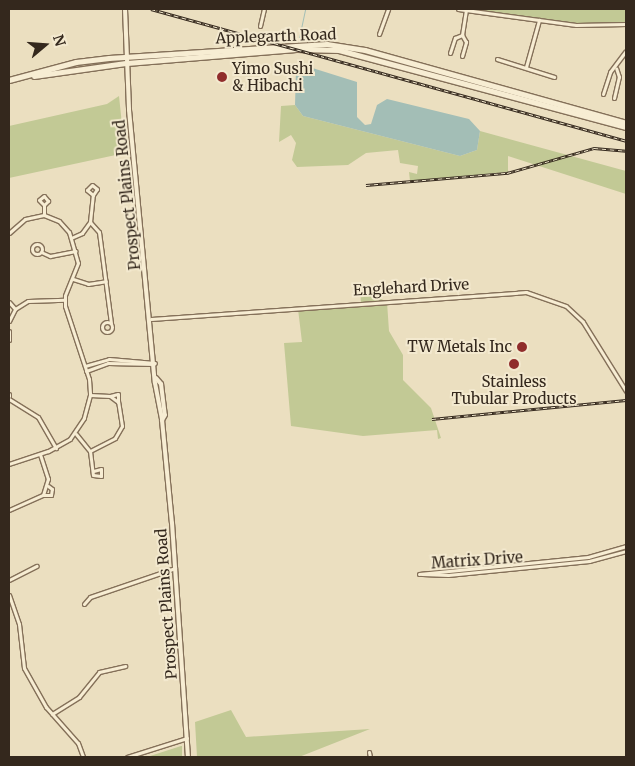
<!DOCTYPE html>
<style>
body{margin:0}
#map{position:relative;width:635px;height:766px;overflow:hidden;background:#ebdfc0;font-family:Merriweather,serif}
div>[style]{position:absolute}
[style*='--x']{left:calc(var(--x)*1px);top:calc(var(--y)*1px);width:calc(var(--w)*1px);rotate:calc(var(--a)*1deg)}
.green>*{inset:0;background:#c2c995}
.water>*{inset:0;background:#a3beb6}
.stream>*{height:1px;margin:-0.5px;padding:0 0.5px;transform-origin:0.5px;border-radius:0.5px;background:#a3beb6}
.roads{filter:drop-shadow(1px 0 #847059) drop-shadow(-1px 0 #847059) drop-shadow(0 1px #847059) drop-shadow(0 -1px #847059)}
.minor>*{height:3px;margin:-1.5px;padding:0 1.5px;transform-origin:1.5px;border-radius:1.5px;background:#f7edd3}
.minor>.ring{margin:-1.5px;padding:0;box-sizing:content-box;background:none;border:3px solid #f7edd3;border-radius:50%}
.tertiary>*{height:4px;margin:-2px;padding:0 2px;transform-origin:2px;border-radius:2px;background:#f7edd3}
.secondary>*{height:4.5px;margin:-2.25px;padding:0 2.25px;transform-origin:2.25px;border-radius:2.25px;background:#f7edd3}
.rail>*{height:3px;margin-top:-1.5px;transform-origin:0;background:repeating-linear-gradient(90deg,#f3e9cf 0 4px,#34281d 0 8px);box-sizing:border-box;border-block:1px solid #34281d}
.dots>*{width:14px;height:14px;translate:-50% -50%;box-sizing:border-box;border:2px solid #f3e9cf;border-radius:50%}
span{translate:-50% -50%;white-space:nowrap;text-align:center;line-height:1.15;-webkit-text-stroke:4px #f3e9cf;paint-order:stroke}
.street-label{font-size:15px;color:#34281d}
.poi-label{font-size:15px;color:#34281d}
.left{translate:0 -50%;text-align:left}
.right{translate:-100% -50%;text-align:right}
.frame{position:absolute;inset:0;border:10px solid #34281d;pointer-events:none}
.north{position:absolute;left:20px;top:20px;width:50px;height:50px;-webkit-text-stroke:4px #f3e9cf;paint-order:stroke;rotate:72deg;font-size:14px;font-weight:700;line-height:20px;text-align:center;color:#34281d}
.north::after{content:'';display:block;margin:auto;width:18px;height:22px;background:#34281d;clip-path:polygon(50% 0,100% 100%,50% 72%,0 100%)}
</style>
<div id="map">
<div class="green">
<i style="clip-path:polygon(450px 9px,626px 9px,626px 23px,606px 27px)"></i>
<i style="clip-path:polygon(119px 96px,125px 153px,9px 178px,9px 126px,107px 104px)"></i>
<i style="clip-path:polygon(295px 105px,303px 116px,460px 156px,477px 150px,480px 131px,626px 171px,626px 194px,508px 156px,508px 172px,410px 181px,409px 172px,417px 174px,418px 166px,400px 163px,398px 150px,366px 153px,348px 165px,297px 167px,292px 160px,296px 143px,291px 135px,279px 142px,281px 106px)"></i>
<i style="clip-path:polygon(360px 288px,387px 302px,389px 331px,403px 355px,403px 380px,431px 408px,441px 438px,438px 439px,437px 430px,363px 436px,291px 426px,284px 343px,302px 342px,298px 309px,361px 304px)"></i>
<i style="clip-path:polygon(231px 710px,246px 737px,370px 729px,299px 757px,197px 757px,195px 722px)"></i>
<i style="clip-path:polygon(182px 746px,182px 757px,147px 757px,181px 746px)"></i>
</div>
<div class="water">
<i style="clip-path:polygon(306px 66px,357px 82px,357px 117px,365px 125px,371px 124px,377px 105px,387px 99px,469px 119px,480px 131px,477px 150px,460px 156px,303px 116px,295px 105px,296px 69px)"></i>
</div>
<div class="stream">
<i style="--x:299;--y:38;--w:30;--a:-78"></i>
</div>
<div class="roads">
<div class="minor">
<i style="--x:458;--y:9;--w:119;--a:7.7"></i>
<i style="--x:576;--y:25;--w:50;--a:-1.1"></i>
<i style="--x:260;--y:26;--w:17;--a:-77"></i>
<i style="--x:379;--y:34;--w:27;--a:-70"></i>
<i style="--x:450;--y:53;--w:16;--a:-72"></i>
<i style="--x:455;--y:38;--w:8;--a:-23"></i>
<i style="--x:462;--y:35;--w:25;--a:-81"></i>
<i style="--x:462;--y:56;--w:15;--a:-74"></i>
<i style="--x:466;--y:42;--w:8;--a:-120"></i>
<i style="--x:497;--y:59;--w:60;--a:17.5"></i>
<i style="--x:526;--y:67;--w:49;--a:-74.5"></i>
<i style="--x:603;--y:94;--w:23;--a:-72"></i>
<i style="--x:610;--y:72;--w:26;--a:-53"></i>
<i style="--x:614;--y:98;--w:22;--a:-77"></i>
<i style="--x:619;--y:77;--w:9;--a:-108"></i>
<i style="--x:44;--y:205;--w:6;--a:-45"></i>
<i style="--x:48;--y:201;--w:6;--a:-129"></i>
<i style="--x:44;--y:196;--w:6;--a:141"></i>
<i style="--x:39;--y:200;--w:7;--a:45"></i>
<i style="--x:44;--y:205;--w:10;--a:90"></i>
<i style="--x:90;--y:222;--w:13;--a:48"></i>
<i style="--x:99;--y:232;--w:92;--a:82.5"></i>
<i style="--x:9;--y:233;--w:21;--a:-41"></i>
<i style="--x:25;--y:219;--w:19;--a:-12"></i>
<i style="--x:44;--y:215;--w:16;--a:22"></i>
<i style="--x:59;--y:221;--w:15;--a:48"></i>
<i style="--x:69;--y:232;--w:32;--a:74"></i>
<i style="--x:78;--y:263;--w:35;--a:112"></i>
<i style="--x:65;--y:296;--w:10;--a:90"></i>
<i style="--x:65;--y:306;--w:77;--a:71.8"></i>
<i style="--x:89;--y:379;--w:16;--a:86"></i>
<i style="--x:90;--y:395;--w:24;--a:105"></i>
<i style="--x:84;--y:418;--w:25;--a:124"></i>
<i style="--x:70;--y:439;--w:25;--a:151"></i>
<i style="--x:48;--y:451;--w:41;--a:161.6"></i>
<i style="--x:71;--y:238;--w:12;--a:-24"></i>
<i style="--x:82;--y:233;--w:14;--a:-54"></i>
<i style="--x:90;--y:222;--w:27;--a:-84"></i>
<i style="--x:93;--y:195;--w:7;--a:-56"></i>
<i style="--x:97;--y:189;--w:6;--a:-141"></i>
<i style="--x:92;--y:185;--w:7;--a:135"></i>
<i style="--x:87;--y:190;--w:8;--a:40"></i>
<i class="ring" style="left:32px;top:244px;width:7px;height:7px"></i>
<i style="--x:41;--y:252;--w:10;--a:24"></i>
<i style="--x:50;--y:256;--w:26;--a:-11"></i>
<i style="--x:73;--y:279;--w:16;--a:18"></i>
<i style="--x:88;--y:284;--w:18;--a:-9"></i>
<i style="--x:9;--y:302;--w:9;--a:49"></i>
<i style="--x:151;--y:319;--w:376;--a:-4.1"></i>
<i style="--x:526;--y:292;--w:42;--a:19.3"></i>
<i style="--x:566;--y:306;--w:23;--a:43"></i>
<i style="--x:583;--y:322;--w:81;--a:58.1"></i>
<i style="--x:9;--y:321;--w:13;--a:-63"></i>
<i style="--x:15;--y:309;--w:15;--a:-32"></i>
<i style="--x:28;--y:301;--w:37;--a:-2"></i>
<i class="ring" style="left:102px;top:322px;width:7px;height:7px"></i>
<i style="--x:9;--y:331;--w:9;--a:90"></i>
<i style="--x:85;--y:366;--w:25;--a:-16"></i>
<i style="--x:109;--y:359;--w:46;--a:5"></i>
<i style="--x:86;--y:371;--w:23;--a:-20"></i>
<i style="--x:108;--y:363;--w:46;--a:1.2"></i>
<i style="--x:9;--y:394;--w:2;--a:90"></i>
<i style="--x:110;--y:396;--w:8;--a:-14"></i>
<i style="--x:118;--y:394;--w:8;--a:90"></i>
<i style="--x:9;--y:399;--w:34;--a:32"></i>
<i style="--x:38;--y:417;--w:36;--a:60"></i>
<i style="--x:76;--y:434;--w:22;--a:51"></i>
<i style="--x:90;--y:451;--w:24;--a:83"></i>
<i style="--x:93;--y:475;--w:8;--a:7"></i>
<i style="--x:101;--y:476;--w:7;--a:-90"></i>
<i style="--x:101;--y:469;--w:8;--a:166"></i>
<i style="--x:90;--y:451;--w:28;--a:-27"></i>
<i style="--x:115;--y:438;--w:14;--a:-60"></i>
<i style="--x:122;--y:426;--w:24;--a:-99"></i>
<i style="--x:118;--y:402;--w:10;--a:-143"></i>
<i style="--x:110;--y:396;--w:20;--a:-177"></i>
<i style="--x:43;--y:495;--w:8;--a:0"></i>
<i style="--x:51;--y:495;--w:6;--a:-81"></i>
<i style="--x:52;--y:489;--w:5;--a:-143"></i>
<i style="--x:9;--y:510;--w:37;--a:-24"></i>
<i style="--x:43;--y:495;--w:17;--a:-73"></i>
<i style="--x:48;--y:479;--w:26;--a:-108"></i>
<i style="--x:419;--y:574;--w:170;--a:-5.7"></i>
<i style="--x:588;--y:557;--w:40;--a:-16"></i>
<i style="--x:422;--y:574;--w:26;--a:2"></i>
<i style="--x:448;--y:575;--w:142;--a:-5.7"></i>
<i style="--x:589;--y:561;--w:38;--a:-15"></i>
<i style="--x:9;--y:580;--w:31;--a:-27"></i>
<i style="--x:9;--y:595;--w:31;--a:71"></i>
<i style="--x:19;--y:624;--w:44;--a:83.5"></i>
<i style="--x:24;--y:668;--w:45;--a:60.6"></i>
<i style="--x:46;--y:707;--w:48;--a:48.4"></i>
<i style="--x:78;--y:743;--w:15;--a:70"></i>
<i style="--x:84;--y:604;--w:9;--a:-49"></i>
<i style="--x:90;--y:597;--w:90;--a:-18.8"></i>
<i style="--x:52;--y:714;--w:32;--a:-32"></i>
<i style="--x:79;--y:697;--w:32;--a:-51"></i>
<i style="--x:99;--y:672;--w:27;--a:-13"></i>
<i style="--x:369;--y:752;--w:5;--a:79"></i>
<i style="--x:127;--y:757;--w:63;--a:-17.6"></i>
</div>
<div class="tertiary">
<i style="--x:125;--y:9;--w:101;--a:87.7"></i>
<i style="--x:129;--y:110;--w:274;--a:84.6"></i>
<i style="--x:155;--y:383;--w:38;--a:79"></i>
<i style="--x:162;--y:420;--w:103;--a:84.5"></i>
<i style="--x:172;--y:523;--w:235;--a:86.1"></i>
<i style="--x:156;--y:378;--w:8;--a:50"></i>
<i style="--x:161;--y:384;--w:31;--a:83"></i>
<i style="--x:165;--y:415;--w:6;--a:121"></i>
</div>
<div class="secondary">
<i style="--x:34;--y:76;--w:94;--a:-8"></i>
<i style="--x:127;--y:63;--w:172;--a:-4.7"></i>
<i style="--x:298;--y:49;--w:41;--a:1.4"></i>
<i style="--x:339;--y:50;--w:297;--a:15"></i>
<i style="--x:9;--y:80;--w:69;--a:-15"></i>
<i style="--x:76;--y:62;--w:33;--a:-7"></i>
<i style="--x:109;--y:58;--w:218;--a:-3.7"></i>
<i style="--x:327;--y:44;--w:38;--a:9"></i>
<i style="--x:365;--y:50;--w:271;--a:15.6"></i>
</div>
</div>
<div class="rail">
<i style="--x:151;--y:9;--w:493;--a:15.5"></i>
<i style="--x:366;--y:185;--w:142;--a:-4.9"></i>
<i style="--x:507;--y:173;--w:91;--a:-16"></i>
<i style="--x:594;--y:148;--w:32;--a:5"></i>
<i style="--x:432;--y:419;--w:195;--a:-5.6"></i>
</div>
<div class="dots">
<i style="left:222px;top:77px;background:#902d2c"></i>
<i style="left:522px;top:347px;background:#902d2c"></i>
<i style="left:514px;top:364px;background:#902d2c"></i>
</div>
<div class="street-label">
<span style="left:276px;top:36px;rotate:-2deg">Applegarth Road</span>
<span style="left:127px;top:195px;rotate:-96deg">Prospect Plains Road</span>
<span style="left:411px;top:287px;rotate:-3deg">Englehard Drive</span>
<span style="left:477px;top:560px;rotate:-4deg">Matrix Drive</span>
<span style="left:166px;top:604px;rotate:-94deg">Prospect Plains Road</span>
</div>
<div class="poi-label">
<span class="left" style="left:232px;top:77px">Yimo Sushi<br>&amp; Hibachi</span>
<span class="right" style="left:512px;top:347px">TW Metals Inc</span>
<span style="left:514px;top:390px">Stainless<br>Tubular Products</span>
</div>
<div class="frame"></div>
<div class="north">N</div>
</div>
